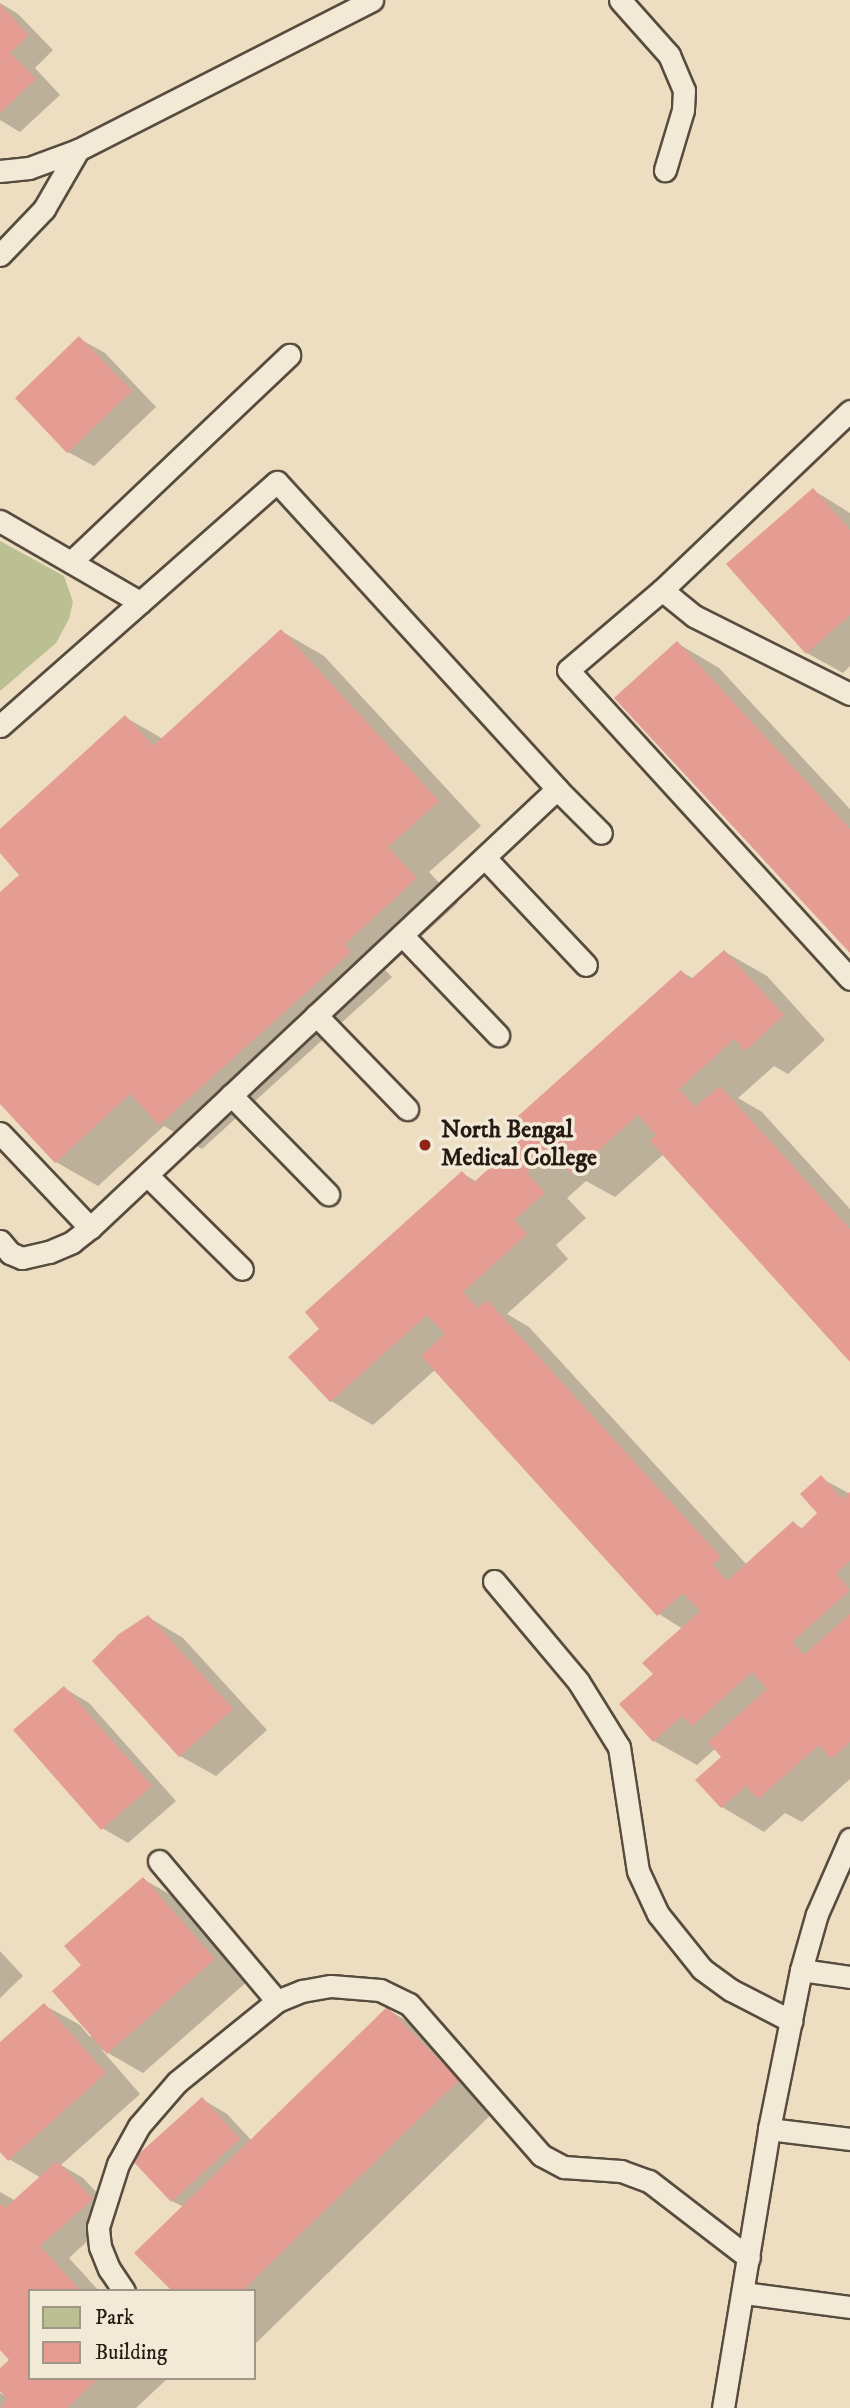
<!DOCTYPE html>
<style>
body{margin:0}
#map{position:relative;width:850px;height:2408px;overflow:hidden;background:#edddc1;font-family:"IM FELL DW Pica",serif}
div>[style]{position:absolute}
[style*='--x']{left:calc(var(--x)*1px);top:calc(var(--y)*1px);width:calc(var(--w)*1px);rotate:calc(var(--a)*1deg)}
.green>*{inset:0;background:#bac092}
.shadow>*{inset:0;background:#0003}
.building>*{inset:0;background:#e59d93}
.roads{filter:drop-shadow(2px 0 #574c3e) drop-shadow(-2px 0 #574c3e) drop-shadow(0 2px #574c3e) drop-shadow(0 -2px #574c3e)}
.service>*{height:21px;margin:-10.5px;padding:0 10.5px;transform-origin:10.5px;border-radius:10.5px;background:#f3e9d7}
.dots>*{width:19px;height:19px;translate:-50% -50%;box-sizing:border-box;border:4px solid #f3e9d7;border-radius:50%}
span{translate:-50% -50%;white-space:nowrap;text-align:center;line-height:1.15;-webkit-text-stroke:7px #f3e9d7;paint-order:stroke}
.poi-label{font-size:24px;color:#251b13;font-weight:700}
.left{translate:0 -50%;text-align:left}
.legend{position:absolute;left:28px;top:2289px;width:228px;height:91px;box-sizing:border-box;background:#f3e9d7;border:2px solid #a19789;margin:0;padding:9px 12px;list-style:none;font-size:21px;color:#251b13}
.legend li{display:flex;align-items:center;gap:14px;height:35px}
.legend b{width:35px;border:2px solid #a19789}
</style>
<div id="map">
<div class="green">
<i style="clip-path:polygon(0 541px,64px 576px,73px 602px,69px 619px,56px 643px,0 691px)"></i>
</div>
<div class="shadow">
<i style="clip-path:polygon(0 3px,18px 14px,53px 50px,35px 68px,60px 95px,20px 132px,0 120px)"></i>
<i style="clip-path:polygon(80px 339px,105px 353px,156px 407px,94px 466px,68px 452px)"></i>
<i style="clip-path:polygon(813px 490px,850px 513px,850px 666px,843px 673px,807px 653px)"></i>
<i style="clip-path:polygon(281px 631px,324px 656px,481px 826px,429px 872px,458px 903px,385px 970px,392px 977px,202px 1149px,164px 1126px,98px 1186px,56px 1162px,0 1101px,0 895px,22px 875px,0 851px,0 831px,125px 717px,163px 739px)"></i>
<i style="clip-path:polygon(677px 643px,719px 668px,850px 809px,850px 951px)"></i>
<i style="clip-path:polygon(725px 952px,767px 976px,825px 1040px,788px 1074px,774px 1066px,738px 1098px,762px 1112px,850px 1209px,850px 1359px,664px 1154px,615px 1197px,586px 1181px,567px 1198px,586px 1218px,556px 1245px,568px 1259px,507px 1314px,529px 1327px,747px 1565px,794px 1523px,803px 1529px,819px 1514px,821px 1478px,850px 1494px,850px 1779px,802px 1822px,785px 1813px,764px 1832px,722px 1807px,724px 1757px,716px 1748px,697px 1765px,654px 1741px,655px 1674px,683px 1629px,659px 1614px,436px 1369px,373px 1425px,331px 1401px,322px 1329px,462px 1173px,477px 1182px,533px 1131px,682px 972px,694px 979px)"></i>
<i style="clip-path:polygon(148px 1617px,183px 1638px,267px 1730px,216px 1776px,180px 1756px,94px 1661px)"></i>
<i style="clip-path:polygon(64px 1688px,89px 1703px,176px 1801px,128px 1843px,102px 1828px)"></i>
<i style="clip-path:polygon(143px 1879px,178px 1899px,249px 1980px,143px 2073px,101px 2049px,140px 2094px,61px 2165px,83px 2178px,117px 2214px,69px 2258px,99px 2291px,30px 2291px,30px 2378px,168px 2378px,136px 2408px,0 2408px,0 2393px,5px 2396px,0 2389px,0 2371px,12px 2360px,0 2347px,0 2192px,16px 2201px,41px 2178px,9px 2159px,0 2149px,0 2045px,44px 2005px,80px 2025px,90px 2037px,92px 2034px,83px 1965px)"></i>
<i style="clip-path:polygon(0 1951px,23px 1976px,0 1998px)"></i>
<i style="clip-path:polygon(388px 2010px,430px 2034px,500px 2106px,254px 2345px,254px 2291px,174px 2291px,184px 2207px,172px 2201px,202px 2099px,227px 2114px,252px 2141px)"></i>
</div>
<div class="building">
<i style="clip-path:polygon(0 4px,29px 35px,10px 53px,36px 79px,0 113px)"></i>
<i style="clip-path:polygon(79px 336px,132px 391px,67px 453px,15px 398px)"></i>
<i style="clip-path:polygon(813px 488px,850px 530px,850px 615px,806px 654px,726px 564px)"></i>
<i style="clip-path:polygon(281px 629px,439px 801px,388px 847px,417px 878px,344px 945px,351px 952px,159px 1125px,130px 1094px,55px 1163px,0 1104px,0 892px,19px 875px,0 853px,0 829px,125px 715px,153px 746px)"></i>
<i style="clip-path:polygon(677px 641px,850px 829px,850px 953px,614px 698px)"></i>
<i style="clip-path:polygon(724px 950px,784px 1015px,745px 1051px,734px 1039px,679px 1089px,695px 1107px,720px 1086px,850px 1229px,850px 1362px,650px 1141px,656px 1135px,638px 1115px,572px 1174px,550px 1151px,526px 1173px,545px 1193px,514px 1220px,527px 1234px,463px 1292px,478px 1308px,487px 1300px,721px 1557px,713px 1565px,727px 1581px,793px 1521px,801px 1529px,817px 1513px,800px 1494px,821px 1475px,842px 1499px,850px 1492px,850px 1561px,836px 1574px,850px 1590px,792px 1642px,804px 1655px,850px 1614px,850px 1742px,831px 1759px,819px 1745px,758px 1799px,746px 1786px,721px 1808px,695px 1780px,721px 1757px,708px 1742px,767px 1689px,752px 1672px,692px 1726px,682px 1716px,653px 1742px,619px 1704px,653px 1674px,642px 1663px,700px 1611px,683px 1593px,657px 1616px,421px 1356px,445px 1334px,427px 1315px,330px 1402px,288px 1357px,319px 1329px,305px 1312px,462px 1171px,473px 1183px,530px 1131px,517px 1117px,681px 970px,690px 980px)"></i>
<i style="clip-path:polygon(148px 1615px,233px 1709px,179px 1757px,92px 1661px,119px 1634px)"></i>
<i style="clip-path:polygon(64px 1686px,152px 1786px,101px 1830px,13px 1730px)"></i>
<i style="clip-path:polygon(143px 1877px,215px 1959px,107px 2054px,52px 1991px,81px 1965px,64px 1946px)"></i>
<i style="clip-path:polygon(44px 2003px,106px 2073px,8px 2161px,0 2152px,0 2042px)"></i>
<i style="clip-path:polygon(387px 2007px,459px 2080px,242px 2291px,172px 2291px,134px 2253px)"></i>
<i style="clip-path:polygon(202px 2097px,240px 2139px,171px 2202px,132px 2160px)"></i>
<i style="clip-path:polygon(57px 2161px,93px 2199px,40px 2246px,81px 2291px,30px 2291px,30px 2378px,99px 2378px,67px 2408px,0 2408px,7px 2399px,0 2391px,0 2368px,9px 2360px,0 2350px,0 2203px,5px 2208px)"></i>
</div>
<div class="roads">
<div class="service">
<i style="--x:620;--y:0;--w:74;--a:48.3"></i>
<i style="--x:669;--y:55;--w:38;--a:67"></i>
<i style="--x:684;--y:90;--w:20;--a:93"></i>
<i style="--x:683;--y:110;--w:63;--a:106.7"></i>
<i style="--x:0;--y:171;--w:29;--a:-6"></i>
<i style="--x:29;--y:168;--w:52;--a:-20.2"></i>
<i style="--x:78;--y:150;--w:330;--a:-27"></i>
<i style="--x:0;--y:255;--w:64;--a:-46.3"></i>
<i style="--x:44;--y:209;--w:68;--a:-60"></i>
<i style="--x:850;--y:411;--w:260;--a:136.4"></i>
<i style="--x:662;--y:590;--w:123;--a:139.6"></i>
<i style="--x:568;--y:670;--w:418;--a:47.6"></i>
<i style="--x:0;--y:521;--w:162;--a:30.1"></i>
<i style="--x:71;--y:562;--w:301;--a:-43.5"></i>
<i style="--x:662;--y:590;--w:41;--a:39.1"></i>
<i style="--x:694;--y:616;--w:174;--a:26.6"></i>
<i style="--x:0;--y:726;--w:369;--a:-41.4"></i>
<i style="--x:277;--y:482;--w:416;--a:47.6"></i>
<i style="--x:557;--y:789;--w:62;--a:45"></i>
<i style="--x:485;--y:858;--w:147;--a:46.7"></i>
<i style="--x:402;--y:935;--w:139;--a:46.2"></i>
<i style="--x:316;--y:1015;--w:131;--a:45.9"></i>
<i style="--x:231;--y:1095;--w:139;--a:45.6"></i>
<i style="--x:0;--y:1133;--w:131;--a:46.5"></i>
<i style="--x:148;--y:1176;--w:132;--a:44.7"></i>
<i style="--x:0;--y:1241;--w:16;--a:50"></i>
<i style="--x:10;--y:1253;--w:13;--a:23"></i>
<i style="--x:22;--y:1258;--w:28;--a:-13"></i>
<i style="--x:49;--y:1252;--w:25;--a:-23"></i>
<i style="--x:72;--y:1242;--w:23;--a:-38"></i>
<i style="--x:90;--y:1228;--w:641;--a:-43.23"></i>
<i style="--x:494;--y:1581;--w:131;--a:50"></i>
<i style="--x:578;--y:1681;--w:78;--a:58.2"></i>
<i style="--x:619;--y:1747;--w:125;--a:81.3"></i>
<i style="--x:638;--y:1871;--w:47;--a:65.1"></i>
<i style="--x:658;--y:1914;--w:70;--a:51.3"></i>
<i style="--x:702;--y:1969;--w:36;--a:36"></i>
<i style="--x:731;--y:1990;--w:68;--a:27.3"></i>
<i style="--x:159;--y:1861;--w:183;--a:49.9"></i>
<i style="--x:801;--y:1970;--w:49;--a:8.1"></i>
<i style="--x:769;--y:2129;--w:82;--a:7"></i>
<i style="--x:124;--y:2291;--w:27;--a:-124"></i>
<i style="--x:109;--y:2269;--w:24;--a:-112"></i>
<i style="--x:100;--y:2247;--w:20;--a:-96"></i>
<i style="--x:98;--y:2227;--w:66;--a:-72.4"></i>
<i style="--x:118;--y:2164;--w:43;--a:-61.1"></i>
<i style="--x:139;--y:2126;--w:58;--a:-49.2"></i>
<i style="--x:177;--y:2082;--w:129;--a:-39"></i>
<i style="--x:277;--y:2001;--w:27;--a:-22"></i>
<i style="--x:302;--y:1991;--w:29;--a:-10"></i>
<i style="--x:331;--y:1986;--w:49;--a:4.7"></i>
<i style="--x:380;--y:1990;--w:32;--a:26"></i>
<i style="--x:409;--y:2004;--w:201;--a:48.8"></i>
<i style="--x:541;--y:2155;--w:26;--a:28"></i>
<i style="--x:564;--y:2167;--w:57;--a:4"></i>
<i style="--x:621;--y:2171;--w:30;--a:20"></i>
<i style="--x:649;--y:2181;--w:126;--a:37.6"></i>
<i style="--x:744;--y:2293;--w:107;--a:7.5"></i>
<i style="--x:723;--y:2408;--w:283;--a:-80.6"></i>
<i style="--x:769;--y:2129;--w:162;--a:-78.6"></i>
<i style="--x:801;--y:1970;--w:58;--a:-74.1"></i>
<i style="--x:817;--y:1914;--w:82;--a:-66.3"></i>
</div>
</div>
<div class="dots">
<i style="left:425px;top:1145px;background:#8f2418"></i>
</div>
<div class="poi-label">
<span class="left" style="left:441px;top:1145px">North Bengal<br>Medical College</span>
</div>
<ul class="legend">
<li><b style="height:19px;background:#bac092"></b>Park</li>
<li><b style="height:19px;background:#e59d93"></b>Building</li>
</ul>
</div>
